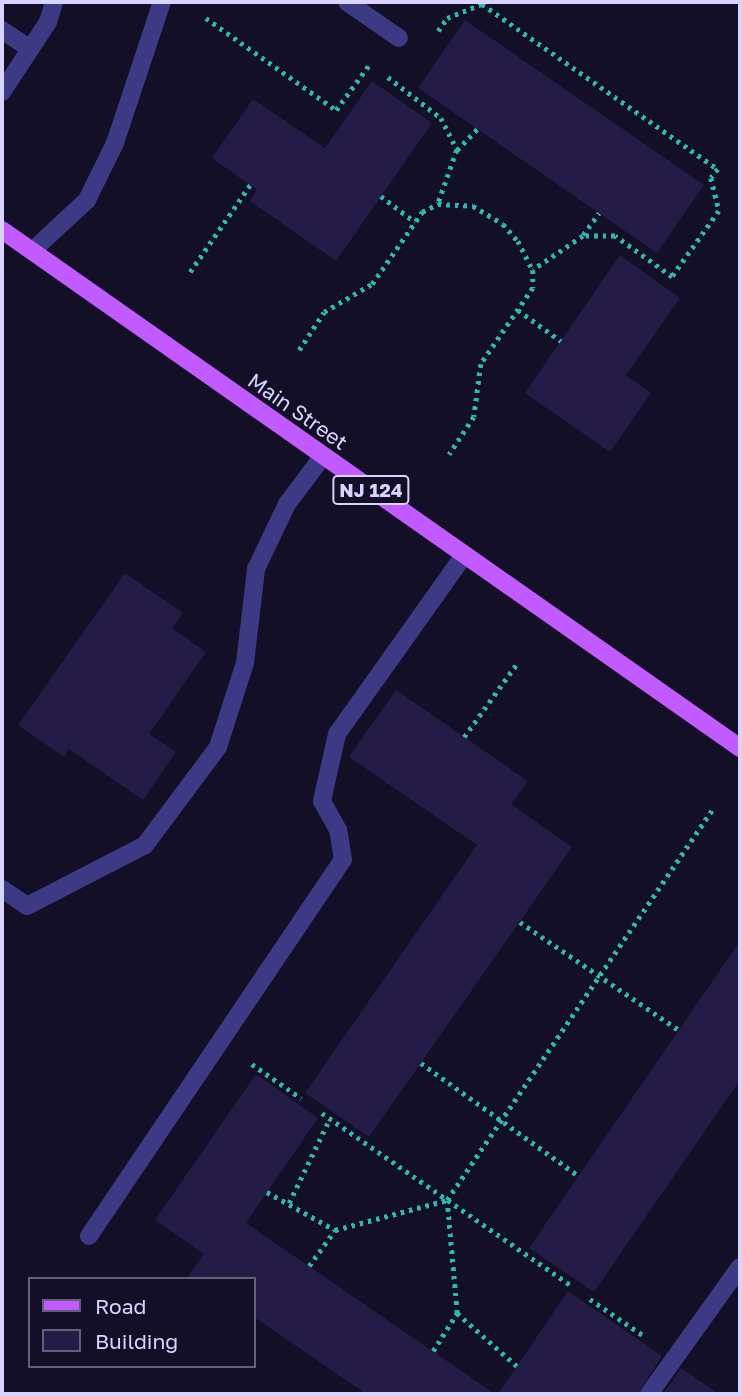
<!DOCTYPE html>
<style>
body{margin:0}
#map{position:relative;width:742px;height:1396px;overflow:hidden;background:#130f26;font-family:"Golos Text",sans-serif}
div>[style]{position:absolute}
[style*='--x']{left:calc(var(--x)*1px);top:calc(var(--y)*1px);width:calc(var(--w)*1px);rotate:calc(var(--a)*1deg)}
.building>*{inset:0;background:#241b47}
.path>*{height:4.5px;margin-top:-2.25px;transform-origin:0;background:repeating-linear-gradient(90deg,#2fb8b0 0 3.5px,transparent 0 8.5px)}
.minor>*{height:18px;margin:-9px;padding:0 9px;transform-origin:9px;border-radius:9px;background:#3d3a85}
.major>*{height:18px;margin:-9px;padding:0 9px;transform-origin:9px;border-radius:9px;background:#c25bff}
span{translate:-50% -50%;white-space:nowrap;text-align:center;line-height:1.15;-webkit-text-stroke:6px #130f26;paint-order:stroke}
.shield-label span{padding:2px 5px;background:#130f26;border:2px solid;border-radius:5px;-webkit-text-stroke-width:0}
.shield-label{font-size:19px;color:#d9d4ff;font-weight:700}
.street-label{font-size:21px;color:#d9d4ff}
.frame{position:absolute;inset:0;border:4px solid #d9d4ff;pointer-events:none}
.legend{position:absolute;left:28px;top:1277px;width:228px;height:91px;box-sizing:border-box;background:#130f26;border:2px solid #625e7d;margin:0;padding:9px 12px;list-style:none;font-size:21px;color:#d9d4ff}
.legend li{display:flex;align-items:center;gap:14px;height:35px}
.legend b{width:35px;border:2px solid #625e7d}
</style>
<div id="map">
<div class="building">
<i style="clip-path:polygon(465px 20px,704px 185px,657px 253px,418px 88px)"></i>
<i style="clip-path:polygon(372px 81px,432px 123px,336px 261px,250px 201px,257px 190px,212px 158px,253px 99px,325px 148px)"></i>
<i style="clip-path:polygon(620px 255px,680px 298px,626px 375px,651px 393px,610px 452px,525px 393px)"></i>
<i style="clip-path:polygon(125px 573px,183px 613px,172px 628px,206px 652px,149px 734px,176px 752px,143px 800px,69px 749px,64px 757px,18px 725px)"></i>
<i style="clip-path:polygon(396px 690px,528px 781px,511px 804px,572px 847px,369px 1137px,305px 1093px,477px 845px,349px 757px)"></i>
<i style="clip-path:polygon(740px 941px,740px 1080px,594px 1292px,529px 1248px)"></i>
<i style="clip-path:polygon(256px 1074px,318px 1118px,246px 1223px,495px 1394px,366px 1394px,254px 1317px,254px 1279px,186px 1279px,204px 1254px,155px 1220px)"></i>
<i style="clip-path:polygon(568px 1291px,662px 1356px,638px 1394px,498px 1394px)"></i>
<i style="clip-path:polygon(681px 1368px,719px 1394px,663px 1394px)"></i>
</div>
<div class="path">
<i style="--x:206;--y:18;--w:159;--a:35.3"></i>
<i style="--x:336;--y:110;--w:56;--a:-53.7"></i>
<i style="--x:438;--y:31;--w:16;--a:-55"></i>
<i style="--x:447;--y:18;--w:38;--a:-22"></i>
<i style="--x:482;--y:4;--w:288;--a:35"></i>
<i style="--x:718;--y:169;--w:11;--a:128"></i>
<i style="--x:711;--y:178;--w:34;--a:76"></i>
<i style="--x:719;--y:211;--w:81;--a:125.5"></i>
<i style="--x:672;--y:277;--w:70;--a:-144.3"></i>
<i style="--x:615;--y:236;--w:32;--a:180"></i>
<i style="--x:583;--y:236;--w:60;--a:145.8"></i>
<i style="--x:388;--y:77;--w:67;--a:37.7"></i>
<i style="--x:441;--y:118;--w:36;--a:63"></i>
<i style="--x:457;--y:150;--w:57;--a:109.4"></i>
<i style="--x:457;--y:150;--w:29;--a:-46"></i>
<i style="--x:381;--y:196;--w:43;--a:37.4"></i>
<i style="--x:583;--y:235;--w:27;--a:-54"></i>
<i style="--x:190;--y:272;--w:106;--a:-55.4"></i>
<i style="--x:518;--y:310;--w:53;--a:35.8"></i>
<i style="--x:299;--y:350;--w:45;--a:-56.7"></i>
<i style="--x:324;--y:312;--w:56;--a:-30.3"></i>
<i style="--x:372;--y:284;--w:88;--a:-55.2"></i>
<i style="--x:422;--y:212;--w:18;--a:-27"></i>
<i style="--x:438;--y:204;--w:35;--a:3"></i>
<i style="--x:473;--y:206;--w:35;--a:31"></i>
<i style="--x:503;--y:224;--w:23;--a:49"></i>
<i style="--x:518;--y:241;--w:33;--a:63"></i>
<i style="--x:533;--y:270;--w:18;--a:90"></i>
<i style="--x:533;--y:288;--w:92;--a:124.4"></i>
<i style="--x:481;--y:364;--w:53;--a:97.5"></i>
<i style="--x:474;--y:417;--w:45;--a:123.3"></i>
<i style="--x:464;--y:737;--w:89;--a:-54.2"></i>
<i style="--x:520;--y:922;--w:192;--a:34.2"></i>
<i style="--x:421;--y:1063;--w:194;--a:35.6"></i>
<i style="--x:252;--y:1064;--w:60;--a:34.8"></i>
<i style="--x:322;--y:1113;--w:304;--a:34.7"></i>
<i style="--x:267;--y:1192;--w:78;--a:29.2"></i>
<i style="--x:289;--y:1203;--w:94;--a:-64.2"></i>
<i style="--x:309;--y:1266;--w:44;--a:-54.2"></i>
<i style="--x:335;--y:1230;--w:116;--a:-15"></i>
<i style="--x:590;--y:1299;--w:65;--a:34.4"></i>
<i style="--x:457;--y:1313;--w:80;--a:41.5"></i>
<i style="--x:433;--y:1351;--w:45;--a:-57.7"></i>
<i style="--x:457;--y:1313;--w:113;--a:-95.1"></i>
<i style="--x:447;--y:1200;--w:475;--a:-55.8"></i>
</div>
<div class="minor">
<i style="--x:347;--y:2;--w:63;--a:34.7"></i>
<i style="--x:2;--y:30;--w:34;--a:34"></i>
<i style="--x:2;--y:92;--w:84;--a:-56.7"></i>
<i style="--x:48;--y:22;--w:21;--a:-73"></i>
<i style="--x:32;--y:251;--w:75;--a:-42.8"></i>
<i style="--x:87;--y:200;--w:64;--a:-63.8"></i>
<i style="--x:115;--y:143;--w:149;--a:-71.6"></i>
<i style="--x:2;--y:889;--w:30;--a:34"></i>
<i style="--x:27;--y:906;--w:133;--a:-27.3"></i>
<i style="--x:145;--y:845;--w:122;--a:-53.3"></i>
<i style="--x:218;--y:747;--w:88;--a:-72.2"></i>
<i style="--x:245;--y:663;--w:95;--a:-83.3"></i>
<i style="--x:256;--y:569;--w:72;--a:-64.5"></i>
<i style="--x:287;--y:504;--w:60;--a:-53.1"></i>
<i style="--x:89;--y:1236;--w:454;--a:-56"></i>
<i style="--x:343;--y:860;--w:30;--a:-99"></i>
<i style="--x:338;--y:830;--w:33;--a:-119"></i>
<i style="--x:322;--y:801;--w:69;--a:-77.4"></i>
<i style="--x:337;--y:734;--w:219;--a:-54.6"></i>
<i style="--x:649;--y:1394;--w:156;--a:-54.4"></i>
</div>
<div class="major">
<i style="--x:2;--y:230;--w:902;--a:35.06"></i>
</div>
<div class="shield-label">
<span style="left:371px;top:490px">NJ 124</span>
</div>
<div class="street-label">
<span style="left:298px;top:411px;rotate:35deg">Main Street</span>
</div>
<div class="frame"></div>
<ul class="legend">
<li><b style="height:9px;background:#c25bff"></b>Road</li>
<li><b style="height:19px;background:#241b47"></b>Building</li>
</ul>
</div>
